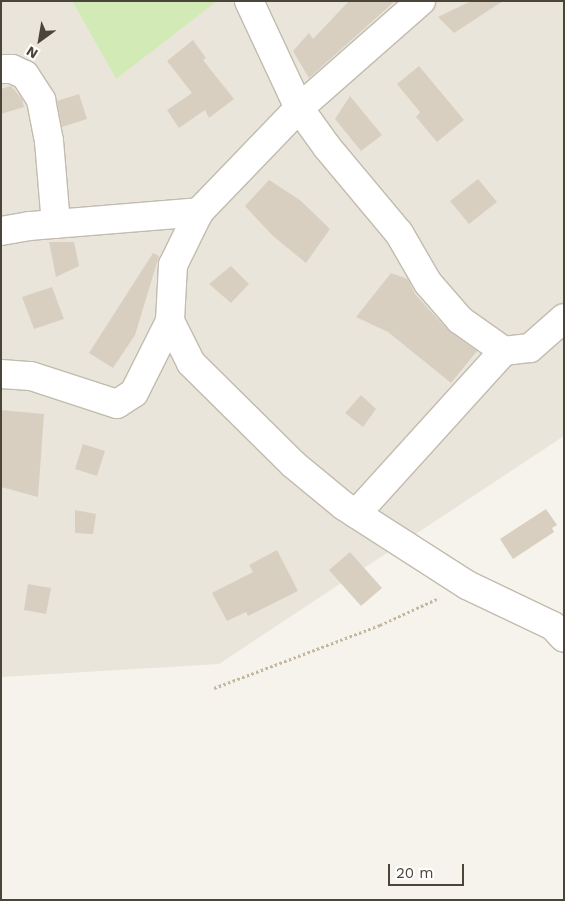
<!DOCTYPE html>
<style>
body{margin:0}
#map{position:relative;width:565px;height:901px;overflow:hidden;background:#f6f3ec;font-family:"Work Sans",sans-serif}
div>[style]{position:absolute}
[style*='--x']{left:calc(var(--x)*1px);top:calc(var(--y)*1px);width:calc(var(--w)*1px);rotate:calc(var(--a)*1deg)}
.residential>*{inset:0;background:#eae5da}
.green>*{inset:0;background:#d2eab5}
.building>*{inset:0;background:#d8cfc1}
.path>*{height:3px;margin-top:-1.5px;transform-origin:0;background:repeating-linear-gradient(90deg,#c4b79f 0 2.5px,transparent 0 5px)}
.roads{filter:drop-shadow(1px 0 #c2bbae) drop-shadow(-1px 0 #c2bbae) drop-shadow(0 1px #c2bbae) drop-shadow(0 -1px #c2bbae)}
.minor>*{height:28px;margin:-14px;padding:0 14px;transform-origin:14px;border-radius:14px;background:#fff}
span{translate:-50% -50%;white-space:nowrap;text-align:center;line-height:1.15;-webkit-text-stroke:4.5px #fff;paint-order:stroke}
.frame{position:absolute;inset:0;border:2px solid #4b4439;pointer-events:none}
.north{position:absolute;left:15px;top:15px;width:50px;height:50px;-webkit-text-stroke:4px #fff;paint-order:stroke;rotate:212deg;font-size:14px;font-weight:700;line-height:20px;text-align:center;color:#4b4439}
.north::after{content:'';display:block;margin:auto;width:18px;height:22px;background:#4b4439;clip-path:polygon(50% 0,100% 100%,50% 72%,0 100%)}
.scale{position:absolute;left:388px;top:864px;width:76px;height:22px;box-sizing:border-box;border:2px solid #4b4439;border-top:0;padding-left:6px;font-size:15px;line-height:18px;white-space:nowrap;color:#4b4439;-webkit-text-stroke:4px #fff;paint-order:stroke}
</style>
<div id="map">
<div class="residential">
<i style="clip-path:polygon(1px 1px,72px 1px,116px 79px,204px 1px,564px 1px,564px 436px,219px 664px,1px 677px)"></i>
</div>
<div class="green">
<i style="clip-path:polygon(72px 1px,217px 1px,116px 79px)"></i>
</div>
<div class="building">
<i style="clip-path:polygon(349px 1px,395px 1px,309px 78px,293px 51px,309px 33px,313px 39px)"></i>
<i style="clip-path:polygon(471px 1px,503px 1px,454px 33px,438px 17px)"></i>
<i style="clip-path:polygon(193px 40px,206px 58px,203px 60px,234px 99px,209px 118px,205px 110px,179px 128px,167px 110px,192px 93px,167px 61px)"></i>
<i style="clip-path:polygon(419px 66px,464px 120px,437px 142px,416px 117px,420px 112px,397px 84px)"></i>
<i style="clip-path:polygon(11px 86px,22px 99px,24px 107px,1px 114px,1px 89px)"></i>
<i style="clip-path:polygon(79px 94px,87px 119px,62px 127px,57px 101px)"></i>
<i style="clip-path:polygon(350px 96px,382px 135px,361px 151px,335px 119px)"></i>
<i style="clip-path:polygon(478px 179px,497px 202px,469px 224px,450px 201px)"></i>
<i style="clip-path:polygon(269px 180px,300px 200px,330px 229px,306px 263px,273px 236px,245px 206px)"></i>
<i style="clip-path:polygon(49px 242px,74px 242px,79px 266px,56px 277px)"></i>
<i style="clip-path:polygon(153px 253px,159px 256px,135px 335px,113px 368px,89px 353px)"></i>
<i style="clip-path:polygon(231px 266px,249px 284px,231px 303px,209px 284px)"></i>
<i style="clip-path:polygon(391px 273px,408px 279px,415px 294px,448px 330px,477px 351px,451px 383px,388px 332px,356px 317px)"></i>
<i style="clip-path:polygon(52px 287px,64px 319px,34px 329px,22px 297px)"></i>
<i style="clip-path:polygon(361px 395px,376px 409px,363px 427px,345px 413px)"></i>
<i style="clip-path:polygon(1px 410px,44px 414px,38px 497px,1px 487px)"></i>
<i style="clip-path:polygon(83px 444px,105px 451px,97px 476px,75px 469px)"></i>
<i style="clip-path:polygon(546px 509px,557px 525px,552px 528px,554px 532px,513px 559px,500px 539px)"></i>
<i style="clip-path:polygon(75px 510px,96px 514px,93px 534px,75px 533px)"></i>
<i style="clip-path:polygon(277px 550px,298px 591px,248px 616px,246px 612px,227px 621px,212px 593px,253px 572px,249px 565px)"></i>
<i style="clip-path:polygon(350px 552px,382px 588px,361px 606px,329px 570px)"></i>
<i style="clip-path:polygon(28px 584px,51px 588px,46px 614px,24px 610px)"></i>
</div>
<div class="path">
<i style="--x:214;--y:688;--w:178;--a:-20.8"></i>
<i style="--x:380;--y:625;--w:65;--a:-24.6"></i>
</div>
<div class="roads">
<div class="minor">
<i style="--x:249;--y:1;--w:118;--a:65"></i>
<i style="--x:299;--y:108;--w:48;--a:54.3"></i>
<i style="--x:327;--y:147;--w:112;--a:50.1"></i>
<i style="--x:399;--y:233;--w:58;--a:59.9"></i>
<i style="--x:428;--y:283;--w:49;--a:49.1"></i>
<i style="--x:460;--y:320;--w:54;--a:35.2"></i>
<i style="--x:421;--y:1;--w:162;--a:138.7"></i>
<i style="--x:299;--y:108;--w:144;--a:133.9"></i>
<i style="--x:199;--y:212;--w:59;--a:116.1"></i>
<i style="--x:173;--y:265;--w:56;--a:93.1"></i>
<i style="--x:170;--y:321;--w:47;--a:63.4"></i>
<i style="--x:191;--y:363;--w:144;--a:44.7"></i>
<i style="--x:293;--y:464;--w:66;--a:39.5"></i>
<i style="--x:344;--y:506;--w:146;--a:32.7"></i>
<i style="--x:467;--y:585;--w:95;--a:25.5"></i>
<i style="--x:553;--y:626;--w:16;--a:47"></i>
<i style="--x:1;--y:69;--w:11;--a:0"></i>
<i style="--x:12;--y:69;--w:14;--a:25"></i>
<i style="--x:25;--y:75;--w:30;--a:57"></i>
<i style="--x:41;--y:100;--w:42;--a:79"></i>
<i style="--x:49;--y:141;--w:83;--a:85.2"></i>
<i style="--x:1;--y:231;--w:29;--a:-10"></i>
<i style="--x:30;--y:226;--w:170;--a:-4.7"></i>
<i style="--x:1;--y:374;--w:30;--a:4"></i>
<i style="--x:31;--y:376;--w:90;--a:18"></i>
<i style="--x:117;--y:404;--w:20;--a:-33"></i>
<i style="--x:134;--y:393;--w:80;--a:-63.4"></i>
<i style="--x:356;--y:514;--w:220;--a:-47.8"></i>
<i style="--x:504;--y:351;--w:26;--a:-7"></i>
<i style="--x:530;--y:348;--w:45;--a:-41.4"></i>
</div>
</div>
<div class="frame"></div>
<div class="north">N</div>
<div class="scale">20 m</div>
</div>
